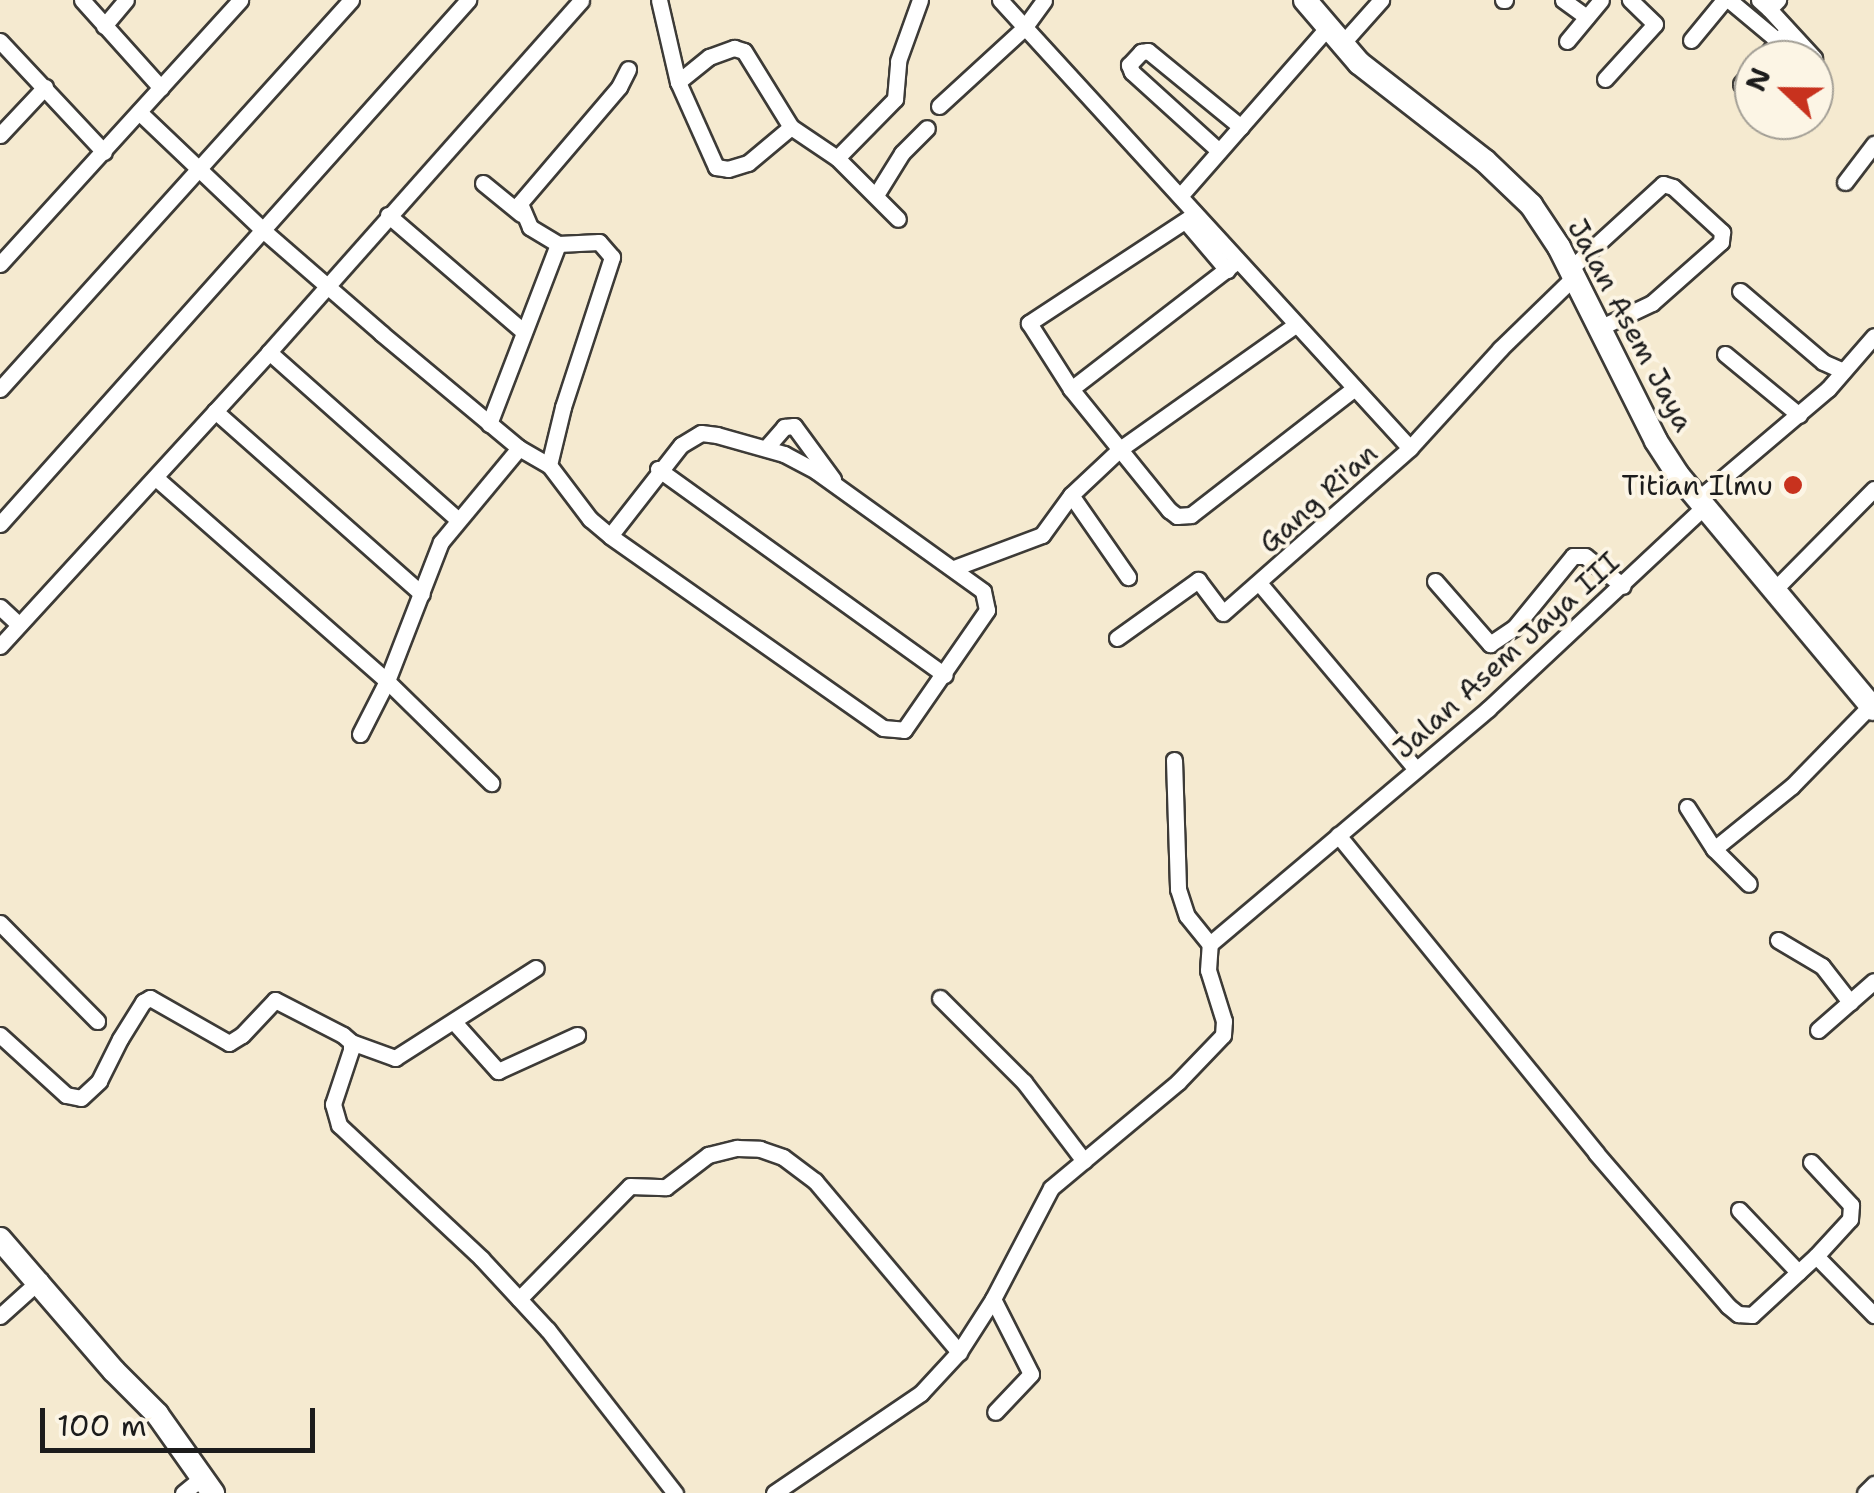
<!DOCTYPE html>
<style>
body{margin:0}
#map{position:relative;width:1874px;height:1493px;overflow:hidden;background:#f5ead0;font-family:"Shantell Sans",sans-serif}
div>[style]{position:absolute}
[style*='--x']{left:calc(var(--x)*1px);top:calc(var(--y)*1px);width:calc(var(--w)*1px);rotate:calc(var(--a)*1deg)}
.roads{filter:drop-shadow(2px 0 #3d3b37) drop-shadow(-2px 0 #3d3b37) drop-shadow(0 2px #3d3b37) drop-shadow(0 -2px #3d3b37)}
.street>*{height:15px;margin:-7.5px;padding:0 7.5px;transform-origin:7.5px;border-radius:7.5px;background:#fff}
.secondary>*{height:22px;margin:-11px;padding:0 11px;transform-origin:11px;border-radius:11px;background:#fff}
.dots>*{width:28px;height:28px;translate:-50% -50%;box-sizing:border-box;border:5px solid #fcf5e5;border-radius:50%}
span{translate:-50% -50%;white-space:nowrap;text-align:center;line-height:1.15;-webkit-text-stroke:8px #fcf5e5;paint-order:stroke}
.street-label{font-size:28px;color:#1c1c1c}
.poi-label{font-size:28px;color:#1c1c1c}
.right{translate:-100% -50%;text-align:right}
.north{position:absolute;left:1734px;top:40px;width:100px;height:100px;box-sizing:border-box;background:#fcf5e5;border:2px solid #a29e95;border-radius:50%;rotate:292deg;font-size:28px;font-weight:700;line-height:40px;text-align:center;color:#1c1c1c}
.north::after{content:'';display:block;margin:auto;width:35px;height:45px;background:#c8321e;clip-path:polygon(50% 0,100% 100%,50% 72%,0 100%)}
.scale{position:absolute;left:40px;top:1408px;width:275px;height:45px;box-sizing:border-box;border:5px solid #1c1c1c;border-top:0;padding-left:12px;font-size:30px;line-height:35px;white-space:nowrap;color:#1c1c1c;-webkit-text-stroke:8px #fcf5e5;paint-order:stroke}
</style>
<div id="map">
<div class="roads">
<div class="street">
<i style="--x:82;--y:0;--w:118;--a:48.1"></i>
<i style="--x:659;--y:0;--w:84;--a:77"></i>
<i style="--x:678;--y:82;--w:93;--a:65.9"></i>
<i style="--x:716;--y:167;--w:12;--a:9"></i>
<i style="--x:728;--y:169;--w:21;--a:-17"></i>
<i style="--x:748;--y:163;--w:56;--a:-39.9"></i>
<i style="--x:1000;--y:0;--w:607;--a:47.54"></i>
<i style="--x:1410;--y:448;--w:134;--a:-47.7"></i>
<i style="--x:1500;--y:349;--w:103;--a:-44.2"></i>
<i style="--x:1503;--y:0;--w:2;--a:0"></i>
<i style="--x:1563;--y:0;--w:29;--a:36"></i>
<i style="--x:1729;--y:0;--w:64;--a:39.9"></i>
<i style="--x:1759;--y:0;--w:13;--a:42"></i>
<i style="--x:1769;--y:9;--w:13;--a:-45"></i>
<i style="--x:1769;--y:9;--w:67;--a:47.4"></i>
<i style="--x:104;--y:26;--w:34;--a:-50"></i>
<i style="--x:1691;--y:40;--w:52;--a:-50.5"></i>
<i style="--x:0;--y:41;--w:152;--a:46.9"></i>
<i style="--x:1567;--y:41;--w:53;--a:-50.3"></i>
<i style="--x:1340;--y:46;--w:62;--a:-48.3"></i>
<i style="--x:1762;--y:60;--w:31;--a:-50"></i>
<i style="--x:1605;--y:79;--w:74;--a:-47.7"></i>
<i style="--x:1655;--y:24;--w:35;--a:-136"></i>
<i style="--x:678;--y:82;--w:40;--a:-39"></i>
<i style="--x:709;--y:57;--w:27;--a:-20"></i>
<i style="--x:734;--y:48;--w:10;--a:17"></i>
<i style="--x:744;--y:51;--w:89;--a:58.3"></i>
<i style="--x:791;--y:127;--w:55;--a:34"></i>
<i style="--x:837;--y:158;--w:86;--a:45"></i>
<i style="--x:1741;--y:84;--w:20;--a:-49"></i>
<i style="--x:939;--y:106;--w:115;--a:-42.5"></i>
<i style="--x:1024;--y:28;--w:34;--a:-54"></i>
<i style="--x:139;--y:112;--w:174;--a:43.6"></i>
<i style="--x:265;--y:232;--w:154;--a:41"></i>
<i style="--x:381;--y:333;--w:180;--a:39.8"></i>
<i style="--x:519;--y:448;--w:34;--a:30"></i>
<i style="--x:549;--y:465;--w:68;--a:52.8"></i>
<i style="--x:590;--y:519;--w:26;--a:40"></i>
<i style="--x:610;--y:536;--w:334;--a:35.1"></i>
<i style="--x:883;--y:728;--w:21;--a:5"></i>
<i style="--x:904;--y:730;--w:146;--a:-55.3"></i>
<i style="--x:987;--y:610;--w:19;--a:-102"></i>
<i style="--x:983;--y:591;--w:206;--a:-144.3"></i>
<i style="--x:816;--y:471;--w:36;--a:-152"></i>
<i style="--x:784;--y:454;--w:70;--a:-164.2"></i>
<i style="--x:717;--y:435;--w:16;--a:-173"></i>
<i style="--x:701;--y:433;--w:23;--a:149"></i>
<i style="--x:681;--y:445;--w:115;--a:128"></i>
<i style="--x:0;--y:135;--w:66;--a:-46.8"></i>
<i style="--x:1219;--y:151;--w:118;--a:-137.8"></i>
<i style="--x:1132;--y:72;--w:8;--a:-113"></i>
<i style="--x:1129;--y:65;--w:18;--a:-47"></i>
<i style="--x:1141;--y:52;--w:7;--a:-8"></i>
<i style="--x:1148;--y:51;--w:120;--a:39.3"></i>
<i style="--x:837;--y:158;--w:83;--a:-45.5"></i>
<i style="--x:895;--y:99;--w:38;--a:-85"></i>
<i style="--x:898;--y:61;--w:65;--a:-70.2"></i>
<i style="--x:1845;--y:182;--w:48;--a:-52.7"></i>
<i style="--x:483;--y:183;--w:49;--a:39.2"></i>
<i style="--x:876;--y:195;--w:49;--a:-58.2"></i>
<i style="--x:902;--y:153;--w:35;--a:-45"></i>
<i style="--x:1180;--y:196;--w:223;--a:-48.8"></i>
<i style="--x:1195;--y:214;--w:199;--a:146.7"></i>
<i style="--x:1029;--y:323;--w:78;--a:57.5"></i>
<i style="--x:1071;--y:389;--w:156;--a:51"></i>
<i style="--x:1169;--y:510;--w:10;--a:37"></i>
<i style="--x:1177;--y:516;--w:14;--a:-4"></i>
<i style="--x:1191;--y:515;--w:207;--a:-37.8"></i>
<i style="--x:388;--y:215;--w:179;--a:40.7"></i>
<i style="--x:1187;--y:223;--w:62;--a:49.6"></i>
<i style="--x:0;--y:264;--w:357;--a:-47.7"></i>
<i style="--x:1570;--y:269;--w:126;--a:-42.4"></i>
<i style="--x:1663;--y:184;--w:10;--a:17"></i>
<i style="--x:1673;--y:187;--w:67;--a:42.6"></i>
<i style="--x:1722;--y:232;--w:10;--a:96"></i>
<i style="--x:1721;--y:242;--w:92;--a:138.5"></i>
<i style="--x:1652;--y:303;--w:59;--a:154.7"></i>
<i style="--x:1740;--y:291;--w:109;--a:40.5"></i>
<i style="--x:1823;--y:362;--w:22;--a:24"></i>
<i style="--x:269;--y:352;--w:251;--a:41.6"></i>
<i style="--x:1725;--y:354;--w:96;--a:39.5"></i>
<i style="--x:0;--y:389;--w:524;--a:-47.94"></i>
<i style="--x:1071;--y:389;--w:210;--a:-37.6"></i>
<i style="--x:215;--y:411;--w:276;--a:41.5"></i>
<i style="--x:489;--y:424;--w:193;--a:-69"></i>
<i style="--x:558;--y:244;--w:33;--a:-149"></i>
<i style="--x:530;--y:227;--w:26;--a:-113"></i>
<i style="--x:520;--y:203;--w:153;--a:-49.5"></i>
<i style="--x:619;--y:87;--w:20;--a:-63"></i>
<i style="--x:766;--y:448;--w:28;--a:-49"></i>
<i style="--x:784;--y:427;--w:10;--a:-6"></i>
<i style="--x:794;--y:426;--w:66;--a:53.7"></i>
<i style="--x:549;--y:465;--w:60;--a:-76.4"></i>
<i style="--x:563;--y:407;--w:158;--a:-71.9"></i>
<i style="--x:612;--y:257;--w:20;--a:-131"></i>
<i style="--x:599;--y:242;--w:41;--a:177.2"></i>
<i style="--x:658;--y:469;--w:353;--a:35.7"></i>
<i style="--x:156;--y:478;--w:308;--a:41.3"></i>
<i style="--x:387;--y:681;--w:146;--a:44.4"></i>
<i style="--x:1071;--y:495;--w:100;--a:55.2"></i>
<i style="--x:1697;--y:500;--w:172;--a:-40.3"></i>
<i style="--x:1828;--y:389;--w:70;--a:-49"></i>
<i style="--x:0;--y:524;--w:703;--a:-48.23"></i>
<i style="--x:954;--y:568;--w:94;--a:-20.6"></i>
<i style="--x:1042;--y:535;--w:49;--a:-54.1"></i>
<i style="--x:1071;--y:495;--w:67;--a:-43.2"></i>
<i style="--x:1120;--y:449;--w:214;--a:-35.3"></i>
<i style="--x:1435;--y:581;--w:84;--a:48.9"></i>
<i style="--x:1490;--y:644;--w:29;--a:-34"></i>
<i style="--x:1514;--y:628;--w:93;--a:-50.7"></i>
<i style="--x:1573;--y:556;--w:12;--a:0"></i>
<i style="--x:1585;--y:556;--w:48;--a:38.3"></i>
<i style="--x:1260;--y:584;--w:242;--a:49.9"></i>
<i style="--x:1774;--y:590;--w:142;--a:-45.3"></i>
<i style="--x:0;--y:607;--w:26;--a:43"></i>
<i style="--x:1117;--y:638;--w:100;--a:-35.6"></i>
<i style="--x:1198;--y:580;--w:41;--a:52.9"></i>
<i style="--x:1223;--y:613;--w:249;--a:-41.4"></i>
<i style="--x:0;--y:646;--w:398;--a:-47.5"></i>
<i style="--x:269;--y:352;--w:470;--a:-48.4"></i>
<i style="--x:360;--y:734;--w:59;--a:-63"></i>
<i style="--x:387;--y:681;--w:149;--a:-68.8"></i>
<i style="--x:441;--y:542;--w:122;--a:-50.3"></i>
<i style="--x:1174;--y:760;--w:129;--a:88.2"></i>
<i style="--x:1178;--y:889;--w:28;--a:72"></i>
<i style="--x:1187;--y:916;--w:36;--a:51"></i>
<i style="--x:1687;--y:807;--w:50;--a:57.3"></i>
<i style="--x:1714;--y:849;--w:49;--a:45"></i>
<i style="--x:1338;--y:835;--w:409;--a:50.9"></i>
<i style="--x:1596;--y:1153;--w:202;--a:49.2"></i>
<i style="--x:1728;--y:1306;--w:13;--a:39"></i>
<i style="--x:1738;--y:1314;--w:14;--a:4"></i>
<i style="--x:1752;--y:1315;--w:87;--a:-42.7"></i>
<i style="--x:1816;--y:1256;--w:83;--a:45.5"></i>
<i style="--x:1714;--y:849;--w:100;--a:-38.9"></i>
<i style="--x:1792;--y:786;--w:113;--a:-45.7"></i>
<i style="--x:0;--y:923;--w:138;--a:45.3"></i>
<i style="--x:1778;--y:940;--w:51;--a:30.6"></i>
<i style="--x:1822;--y:966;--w:46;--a:52.1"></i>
<i style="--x:940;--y:998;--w:119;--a:45"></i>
<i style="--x:1024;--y:1082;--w:99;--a:52.8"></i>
<i style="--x:454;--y:1022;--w:66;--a:48.1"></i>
<i style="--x:498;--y:1071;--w:87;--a:-24.5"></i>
<i style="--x:1818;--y:1030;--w:74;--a:-41.2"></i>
<i style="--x:0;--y:1035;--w:89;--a:42.3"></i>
<i style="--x:66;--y:1095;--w:15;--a:11"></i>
<i style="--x:81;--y:1098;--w:25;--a:-43"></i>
<i style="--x:99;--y:1081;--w:47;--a:-63.4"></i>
<i style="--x:120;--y:1039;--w:44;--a:-58.1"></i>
<i style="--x:143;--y:1002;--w:8;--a:-30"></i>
<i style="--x:150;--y:998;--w:91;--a:29.7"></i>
<i style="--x:229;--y:1043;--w:15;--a:-32"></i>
<i style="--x:242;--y:1035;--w:48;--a:-46.7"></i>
<i style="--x:275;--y:1000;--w:76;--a:27.2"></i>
<i style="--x:343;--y:1035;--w:11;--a:41"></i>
<i style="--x:351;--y:1042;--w:8;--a:90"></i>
<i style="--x:351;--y:1050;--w:57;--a:108.4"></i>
<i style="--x:333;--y:1104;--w:22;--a:74"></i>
<i style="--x:339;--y:1125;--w:195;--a:43.1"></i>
<i style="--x:481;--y:1258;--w:98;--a:47.1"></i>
<i style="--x:548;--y:1330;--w:207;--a:52.1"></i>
<i style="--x:351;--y:1042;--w:47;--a:20"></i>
<i style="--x:395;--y:1058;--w:167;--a:-32.6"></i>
<i style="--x:1811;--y:1162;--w:59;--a:47.1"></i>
<i style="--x:1851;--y:1205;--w:14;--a:94"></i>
<i style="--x:1850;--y:1219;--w:50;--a:132.6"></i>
<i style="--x:1739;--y:1210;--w:86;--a:46.4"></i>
<i style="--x:519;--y:1299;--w:158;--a:-45.5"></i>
<i style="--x:630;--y:1186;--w:36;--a:2"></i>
<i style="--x:666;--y:1187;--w:53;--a:-37.3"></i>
<i style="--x:708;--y:1155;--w:30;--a:-14"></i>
<i style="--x:737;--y:1148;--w:23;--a:2"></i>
<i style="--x:760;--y:1149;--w:24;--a:19"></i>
<i style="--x:783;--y:1157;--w:40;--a:37"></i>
<i style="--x:815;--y:1181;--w:224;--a:49.9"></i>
<i style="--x:993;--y:1299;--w:84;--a:63.1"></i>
<i style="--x:1031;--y:1374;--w:52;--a:133.5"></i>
<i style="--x:0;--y:1316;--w:54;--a:-42"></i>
<i style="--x:183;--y:1493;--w:26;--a:-39"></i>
<i style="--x:774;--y:1493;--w:178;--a:-34.2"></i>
<i style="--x:921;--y:1393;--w:56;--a:-47.2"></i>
<i style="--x:959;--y:1352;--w:63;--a:-57.3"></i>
<i style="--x:993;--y:1299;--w:125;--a:-62.4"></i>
<i style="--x:1051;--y:1188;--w:165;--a:-39.8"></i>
<i style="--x:1178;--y:1082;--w:65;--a:-46.2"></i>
<i style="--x:1223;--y:1035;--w:14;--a:-86"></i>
<i style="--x:1224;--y:1021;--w:53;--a:-107.4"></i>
<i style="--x:1208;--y:970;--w:26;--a:-86"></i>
<i style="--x:1210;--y:944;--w:364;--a:-40.2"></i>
<i style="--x:1488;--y:709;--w:294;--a:-43.1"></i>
<i style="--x:1865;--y:1493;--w:13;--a:-45"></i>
</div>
<div class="secondary">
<i style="--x:1305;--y:0;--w:83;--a:49.4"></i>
<i style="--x:1359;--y:63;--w:160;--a:37.9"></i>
<i style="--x:1485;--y:161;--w:64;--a:43.7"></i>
<i style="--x:1531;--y:205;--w:50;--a:56.3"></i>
<i style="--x:1559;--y:247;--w:217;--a:63.4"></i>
<i style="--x:1656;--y:441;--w:40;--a:57.1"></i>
<i style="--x:1678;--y:475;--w:305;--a:50.1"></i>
<i style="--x:0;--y:1239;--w:174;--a:49.2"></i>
<i style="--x:114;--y:1371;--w:61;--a:45"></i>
<i style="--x:157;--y:1414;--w:97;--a:54.7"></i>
</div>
</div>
<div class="dots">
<i style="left:1793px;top:485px;background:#c8321e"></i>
</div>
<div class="street-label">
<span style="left:1631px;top:325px;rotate:62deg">Jalan Asem Jaya</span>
<span style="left:1318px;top:498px;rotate:-42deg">Gang Ri'an</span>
<span style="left:1506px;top:655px;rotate:-42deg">Jalan Asem Jaya III</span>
</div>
<div class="poi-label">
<span class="right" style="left:1773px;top:485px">Titian Ilmu</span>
</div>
<div class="north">N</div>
<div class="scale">100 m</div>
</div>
